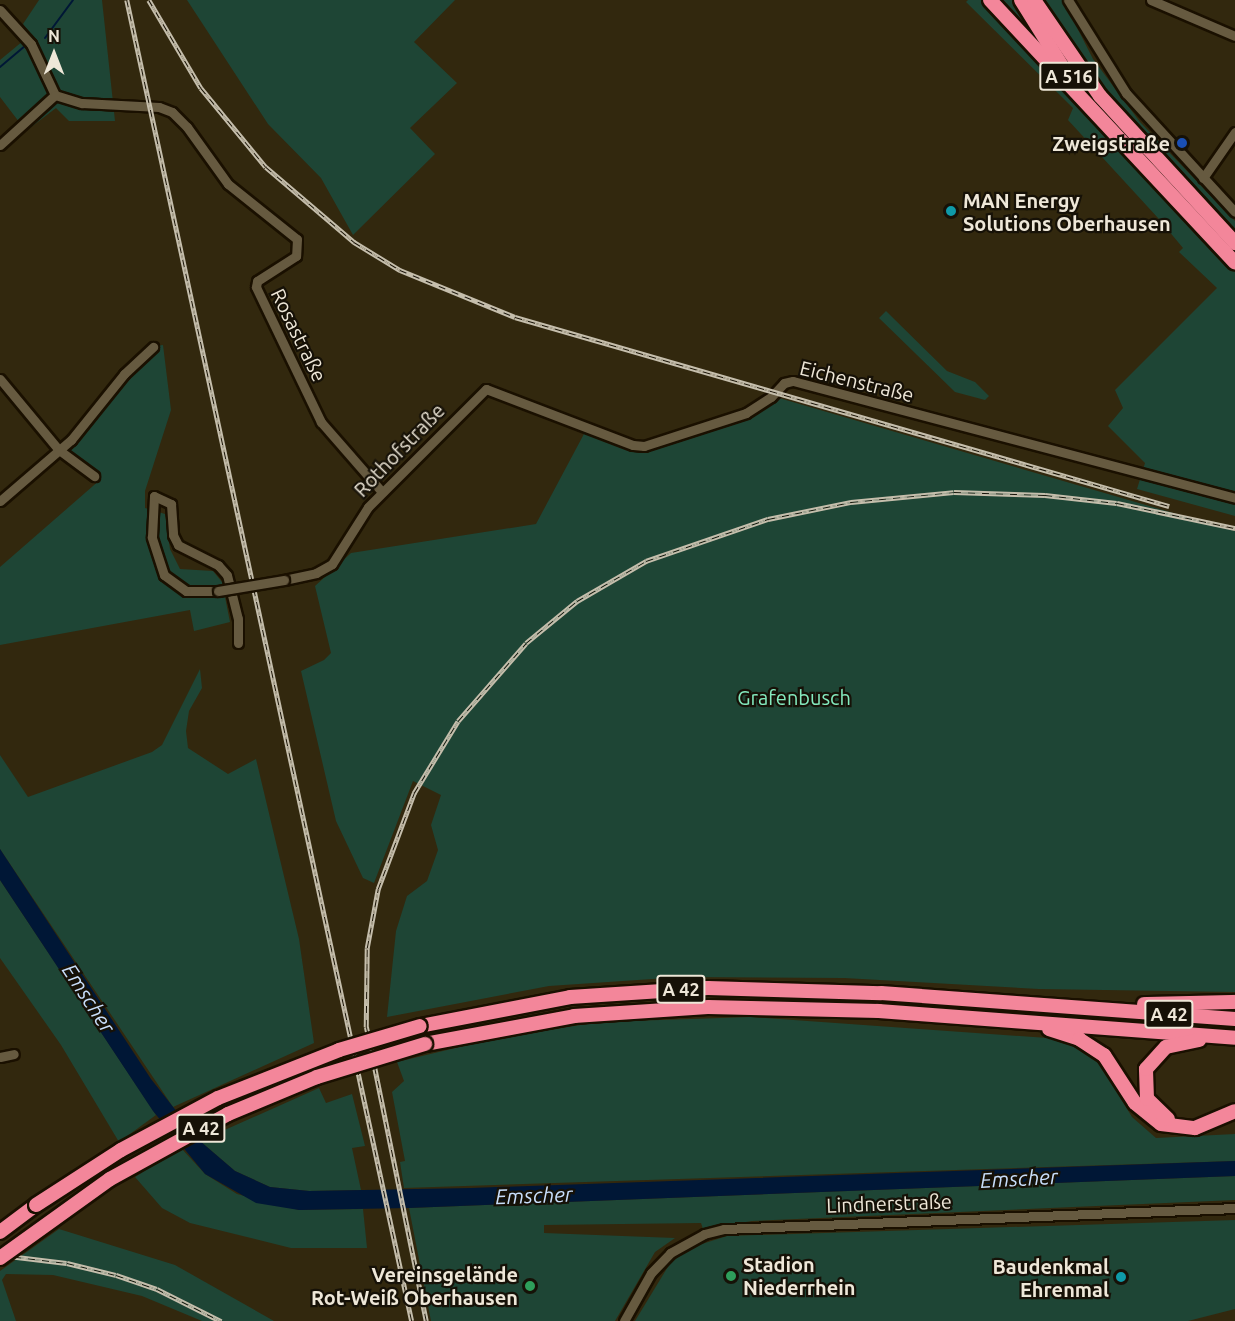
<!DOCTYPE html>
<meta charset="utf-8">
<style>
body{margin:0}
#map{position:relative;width:1235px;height:1321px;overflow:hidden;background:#32280e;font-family:Ubuntu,sans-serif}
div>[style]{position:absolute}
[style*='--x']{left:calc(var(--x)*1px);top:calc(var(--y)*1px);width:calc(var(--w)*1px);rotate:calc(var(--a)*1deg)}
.green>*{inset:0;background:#1e4535}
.water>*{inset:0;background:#001736}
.stream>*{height:2px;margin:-1px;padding:0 1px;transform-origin:1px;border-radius:1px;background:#001736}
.roads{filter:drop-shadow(2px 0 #1a1000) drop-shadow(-2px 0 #1a1000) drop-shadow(0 2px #1a1000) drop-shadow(0 -2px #1a1000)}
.minor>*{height:9px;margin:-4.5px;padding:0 4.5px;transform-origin:4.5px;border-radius:4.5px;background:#665a40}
.highway>*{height:14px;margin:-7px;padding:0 7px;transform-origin:7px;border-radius:7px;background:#f3869a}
.rail>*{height:4.5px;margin-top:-2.25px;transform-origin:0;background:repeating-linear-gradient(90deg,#161107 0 7px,#c5beac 0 14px);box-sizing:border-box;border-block:2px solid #c5beac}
.bridges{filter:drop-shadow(2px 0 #1a1000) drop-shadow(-2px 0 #1a1000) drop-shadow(0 2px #1a1000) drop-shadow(0 -2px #1a1000)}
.minor-bridge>*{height:9px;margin:-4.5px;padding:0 4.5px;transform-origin:4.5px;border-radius:4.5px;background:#665a40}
.highway-bridge>*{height:14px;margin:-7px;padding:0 7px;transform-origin:7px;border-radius:7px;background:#f3869a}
.dots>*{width:16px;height:16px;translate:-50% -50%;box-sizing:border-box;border:3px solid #161107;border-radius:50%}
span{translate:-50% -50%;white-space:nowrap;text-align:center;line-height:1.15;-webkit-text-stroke:4.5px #161107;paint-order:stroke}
.shield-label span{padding:2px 4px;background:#161107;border:2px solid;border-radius:4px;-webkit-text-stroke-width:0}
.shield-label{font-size:18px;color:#eee7d8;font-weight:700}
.poi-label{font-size:20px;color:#eee7d8;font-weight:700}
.right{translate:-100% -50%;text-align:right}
.left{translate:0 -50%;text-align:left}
.street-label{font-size:20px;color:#eee7d8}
.park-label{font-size:20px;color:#84ebbf}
.water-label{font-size:21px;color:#c8defb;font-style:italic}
.north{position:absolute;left:24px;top:24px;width:60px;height:60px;-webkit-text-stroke:4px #161107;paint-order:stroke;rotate:0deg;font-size:16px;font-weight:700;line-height:24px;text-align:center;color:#eee7d8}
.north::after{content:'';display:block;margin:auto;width:21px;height:27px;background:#eee7d8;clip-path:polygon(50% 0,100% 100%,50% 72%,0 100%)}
</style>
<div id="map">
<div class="green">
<i style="clip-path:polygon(39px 0,102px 0,115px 121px,69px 121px,56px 108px,26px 131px,0 97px,0 60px,23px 41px,35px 60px,42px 52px,23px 24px)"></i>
<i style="clip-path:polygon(187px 0,455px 0,414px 42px,457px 83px,410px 128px,435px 154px,353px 235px,321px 178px,268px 124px)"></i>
<i style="clip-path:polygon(968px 0,1063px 0,1093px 59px,1140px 122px,1235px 221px,1235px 516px,1137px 489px,1145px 463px,1108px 426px,1123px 408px,1115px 390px,1217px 288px,1179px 252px,1183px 248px,1158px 218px,1068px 120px,1073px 108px,966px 2px)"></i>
<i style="clip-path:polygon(886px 311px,947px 371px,975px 382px,989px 396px,985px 400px,955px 392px,879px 318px)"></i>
<i style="clip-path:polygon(163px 345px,171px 410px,145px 491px,145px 508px,165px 514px,170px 549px,180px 569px,213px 571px,222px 582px,230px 622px,194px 631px,190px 610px,0 645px,0 567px,101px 479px,67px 451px,155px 346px)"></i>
<i style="clip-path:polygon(779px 398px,1235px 531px,1235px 992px,1039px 989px,844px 978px,682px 977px,549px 986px,387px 1017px,396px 931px,407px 896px,427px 881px,438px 850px,431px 825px,441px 795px,413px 781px,374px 883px,363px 878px,336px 821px,301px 671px,324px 660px,331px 653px,315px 586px,351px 553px,536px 524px,585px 432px,645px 451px,748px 416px)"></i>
<i style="clip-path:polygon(200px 669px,202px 688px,189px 711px,186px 731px,188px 748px,228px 774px,256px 759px,299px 939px,314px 1043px,173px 1107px,0 849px,0 755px,28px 797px,152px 752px,162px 745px)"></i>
<i style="clip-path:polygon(0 880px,156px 1115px,119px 1142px,61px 1045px,0 958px)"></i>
<i style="clip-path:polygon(751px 1017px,1048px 1038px,1075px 1046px,1100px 1064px,1132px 1117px,1156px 1138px,1235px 1134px,1235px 1161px,404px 1188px,400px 1162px,405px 1161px,392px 1092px,404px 1081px,397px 1062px,497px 1038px,600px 1022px)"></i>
<i style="clip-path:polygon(319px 1088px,326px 1103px,352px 1094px,365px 1146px,352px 1148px,361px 1190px,309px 1191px,270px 1187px,235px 1171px,200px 1141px)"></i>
<i style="clip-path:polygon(181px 1148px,205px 1174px,237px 1194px,299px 1210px,363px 1209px,367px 1248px,291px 1248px,190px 1223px,162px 1208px,135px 1177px)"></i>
<i style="clip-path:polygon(1235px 1176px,1235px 1200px,752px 1221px,703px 1229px,701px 1223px,544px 1225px,544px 1233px,675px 1238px,655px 1252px,615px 1321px,431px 1321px,409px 1208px)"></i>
<i style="clip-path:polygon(1235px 1220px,1235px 1309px,1188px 1321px,635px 1321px,669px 1265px,686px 1249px,727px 1236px)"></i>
<i style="clip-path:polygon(59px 1229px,175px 1265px,274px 1321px,202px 1321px,142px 1296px,53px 1275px,6px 1274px,2px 1280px,16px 1321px,0 1321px,0 1271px)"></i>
</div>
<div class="water">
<i style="clip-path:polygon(0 849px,151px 1079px,200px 1141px,235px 1171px,270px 1187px,309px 1191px,471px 1188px,1235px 1161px,1235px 1176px,409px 1208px,299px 1210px,256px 1203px,205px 1174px,153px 1111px,0 880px)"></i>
</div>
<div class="stream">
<i style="--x:45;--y:38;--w:47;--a:-53.6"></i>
<i style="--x:0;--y:67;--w:31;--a:-40"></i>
</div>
<div class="roads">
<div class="minor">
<i style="--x:1068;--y:0;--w:110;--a:58.1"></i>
<i style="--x:1126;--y:93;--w:161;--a:47.5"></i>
<i style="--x:1151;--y:0;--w:91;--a:23.2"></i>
<i style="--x:0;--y:10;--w:46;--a:47.6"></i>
<i style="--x:31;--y:44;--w:56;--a:64.8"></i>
<i style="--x:55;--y:95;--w:28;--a:17"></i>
<i style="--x:82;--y:103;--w:77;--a:3"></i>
<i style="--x:159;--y:107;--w:14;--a:21"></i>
<i style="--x:172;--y:112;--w:21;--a:45"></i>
<i style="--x:187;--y:127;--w:70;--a:54.3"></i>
<i style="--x:228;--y:184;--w:88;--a:38.6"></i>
<i style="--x:297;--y:239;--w:17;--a:93"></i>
<i style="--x:296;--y:256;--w:46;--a:147.3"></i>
<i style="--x:257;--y:281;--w:6;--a:99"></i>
<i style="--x:256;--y:287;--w:150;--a:64.3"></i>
<i style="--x:321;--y:422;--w:93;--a:48.9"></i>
<i style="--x:0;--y:145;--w:74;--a:-42.3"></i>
<i style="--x:1203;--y:178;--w:56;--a:-55.2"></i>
<i style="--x:0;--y:379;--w:92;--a:50.3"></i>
<i style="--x:59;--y:450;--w:44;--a:36.6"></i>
<i style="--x:0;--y:501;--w:94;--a:-40.7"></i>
<i style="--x:71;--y:440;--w:85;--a:-51.2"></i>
<i style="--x:124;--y:374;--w:40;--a:-43"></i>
<i style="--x:284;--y:580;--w:33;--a:-12"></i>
<i style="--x:316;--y:573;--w:18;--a:-29"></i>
<i style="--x:332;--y:564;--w:67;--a:-57.7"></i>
<i style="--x:368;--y:507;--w:167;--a:-45"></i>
<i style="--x:486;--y:389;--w:157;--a:20.9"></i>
<i style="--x:633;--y:445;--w:11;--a:5"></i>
<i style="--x:644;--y:446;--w:107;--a:-17.9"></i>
<i style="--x:746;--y:413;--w:30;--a:-33"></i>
<i style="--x:771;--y:397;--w:19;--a:-47"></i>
<i style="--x:784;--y:383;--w:9;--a:-13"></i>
<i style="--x:793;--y:381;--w:457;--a:14.8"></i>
<i style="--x:218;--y:591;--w:32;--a:180"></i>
<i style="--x:186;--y:591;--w:27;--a:-144"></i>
<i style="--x:164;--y:575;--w:40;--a:-108"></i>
<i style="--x:152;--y:537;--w:41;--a:-87.2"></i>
<i style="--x:154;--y:496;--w:19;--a:25"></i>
<i style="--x:171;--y:504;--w:31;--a:86"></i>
<i style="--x:173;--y:535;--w:11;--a:63"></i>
<i style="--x:178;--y:545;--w:45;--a:26.6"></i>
<i style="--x:218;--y:565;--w:13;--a:48"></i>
<i style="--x:227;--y:575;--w:45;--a:76"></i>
<i style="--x:238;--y:619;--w:24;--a:90"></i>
<i style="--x:0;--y:1057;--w:14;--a:-12"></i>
<i style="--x:624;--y:1321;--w:55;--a:-60.6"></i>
<i style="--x:651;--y:1273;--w:28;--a:-46"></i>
<i style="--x:670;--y:1253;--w:39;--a:-29"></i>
<i style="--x:704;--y:1234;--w:21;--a:-14"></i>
<i style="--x:724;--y:1229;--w:511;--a:-2.35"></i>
</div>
<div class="highway">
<i style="--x:990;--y:0;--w:359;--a:47"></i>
<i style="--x:1021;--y:0;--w:87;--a:58.1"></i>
<i style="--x:1034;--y:0;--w:116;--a:55.5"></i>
<i style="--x:1100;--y:96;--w:200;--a:47.4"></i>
<i style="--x:1144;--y:1004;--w:91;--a:-1.3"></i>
<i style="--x:420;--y:1026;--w:153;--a:-10.9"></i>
<i style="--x:570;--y:997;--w:138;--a:-3.7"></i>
<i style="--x:708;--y:988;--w:173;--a:1.7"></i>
<i style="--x:881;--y:993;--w:355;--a:4.2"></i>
<i style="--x:1049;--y:1029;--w:32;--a:18"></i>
<i style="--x:1079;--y:1039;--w:30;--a:33"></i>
<i style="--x:1104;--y:1055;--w:57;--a:57.1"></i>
<i style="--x:1135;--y:1103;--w:33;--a:39"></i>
<i style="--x:1161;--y:1124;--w:34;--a:7"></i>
<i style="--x:1195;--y:1128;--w:43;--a:-23"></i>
<i style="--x:425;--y:1044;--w:152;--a:-10.6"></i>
<i style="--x:574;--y:1016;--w:134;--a:-3.8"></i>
<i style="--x:708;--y:1007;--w:171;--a:1.3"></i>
<i style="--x:879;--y:1011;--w:357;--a:4.3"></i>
<i style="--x:1168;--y:1119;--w:29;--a:-136"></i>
<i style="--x:1147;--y:1099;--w:30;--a:-92"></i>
<i style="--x:1146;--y:1069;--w:30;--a:-48"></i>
<i style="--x:1166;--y:1047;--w:34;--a:-12"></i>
<i style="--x:0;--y:1232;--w:45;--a:-36.9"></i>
</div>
</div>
<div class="rail">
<i style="--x:127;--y:0;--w:1351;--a:77.83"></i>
<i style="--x:149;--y:0;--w:102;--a:59.4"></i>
<i style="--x:201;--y:88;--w:102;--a:50.6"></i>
<i style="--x:266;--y:167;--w:116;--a:40.4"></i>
<i style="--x:354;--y:242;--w:54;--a:31.3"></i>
<i style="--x:400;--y:270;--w:124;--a:22.2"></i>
<i style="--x:515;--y:317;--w:681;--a:16.12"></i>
<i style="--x:0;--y:1255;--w:67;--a:6.8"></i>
<i style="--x:67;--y:1263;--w:50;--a:13.8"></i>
<i style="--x:116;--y:1275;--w:43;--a:18.9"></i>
<i style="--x:157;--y:1289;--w:72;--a:26.6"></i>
<i style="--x:426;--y:1321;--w:300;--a:-101.5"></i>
<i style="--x:366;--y:1027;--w:79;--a:-89.3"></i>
<i style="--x:367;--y:948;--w:60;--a:-79.4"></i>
<i style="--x:378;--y:889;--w:103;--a:-69.4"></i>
<i style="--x:414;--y:793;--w:84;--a:-58.6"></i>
<i style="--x:458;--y:721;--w:103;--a:-48.9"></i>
<i style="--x:526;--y:643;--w:66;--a:-39.5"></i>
<i style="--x:577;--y:601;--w:80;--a:-30.1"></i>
<i style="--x:646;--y:561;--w:129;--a:-19"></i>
<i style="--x:768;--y:519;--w:85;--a:-11.6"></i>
<i style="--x:851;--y:502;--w:103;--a:-5.5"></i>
<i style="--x:954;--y:492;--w:91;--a:1.9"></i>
<i style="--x:1045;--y:495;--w:72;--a:6.3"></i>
<i style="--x:1117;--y:503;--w:121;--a:12"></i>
</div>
<div class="bridges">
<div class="minor-bridge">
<i style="--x:218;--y:591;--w:67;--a:-9.5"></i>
</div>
<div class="highway-bridge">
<i style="--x:36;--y:1205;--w:101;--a:-32.9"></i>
<i style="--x:121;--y:1150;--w:110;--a:-28.2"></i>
<i style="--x:218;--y:1098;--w:130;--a:-21.6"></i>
<i style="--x:339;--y:1050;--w:84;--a:-16.5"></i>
<i style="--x:0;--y:1258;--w:135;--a:-35.7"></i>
<i style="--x:110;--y:1179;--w:135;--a:-28.8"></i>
<i style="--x:228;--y:1114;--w:96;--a:-22.6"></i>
<i style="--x:317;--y:1077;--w:113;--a:-17"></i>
</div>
</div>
<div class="dots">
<i style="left:1182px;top:143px;background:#1a4fb4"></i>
<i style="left:951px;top:211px;background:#0f9aa8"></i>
<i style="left:731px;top:1276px;background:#2e9e5b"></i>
<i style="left:1121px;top:1277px;background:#0f9aa8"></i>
<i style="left:530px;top:1286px;background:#2e9e5b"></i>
</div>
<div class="shield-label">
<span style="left:1069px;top:76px">A 516</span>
<span style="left:681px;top:989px">A 42</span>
<span style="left:1169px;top:1014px">A 42</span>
<span style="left:201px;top:1128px">A 42</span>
</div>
<div class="poi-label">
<span class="right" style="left:1170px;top:143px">Zweigstraße</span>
<span class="left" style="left:963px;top:212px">MAN Energy<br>Solutions Oberhausen</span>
<span class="left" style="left:743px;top:1276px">Stadion<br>Niederrhein</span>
<span class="right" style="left:1109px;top:1278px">Baudenkmal<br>Ehrenmal</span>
<span class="right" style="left:518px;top:1286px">Vereinsgelände<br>Rot-Weiß Oberhausen</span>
</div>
<div class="street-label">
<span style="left:299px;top:335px;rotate:64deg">Rosastraße</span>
<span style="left:857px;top:381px;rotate:14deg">Eichenstraße</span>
<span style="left:399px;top:450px;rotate:-46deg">Rothofstraße</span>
<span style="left:889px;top:1203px;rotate:-2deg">Lindnerstraße</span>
</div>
<div class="park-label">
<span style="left:794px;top:697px">Grafenbusch</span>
</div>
<div class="water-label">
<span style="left:89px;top:998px;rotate:57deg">Emscher</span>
<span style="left:1019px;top:1178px;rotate:-3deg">Emscher</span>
<span style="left:534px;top:1195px;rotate:-2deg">Emscher</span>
</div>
<div class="north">N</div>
</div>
